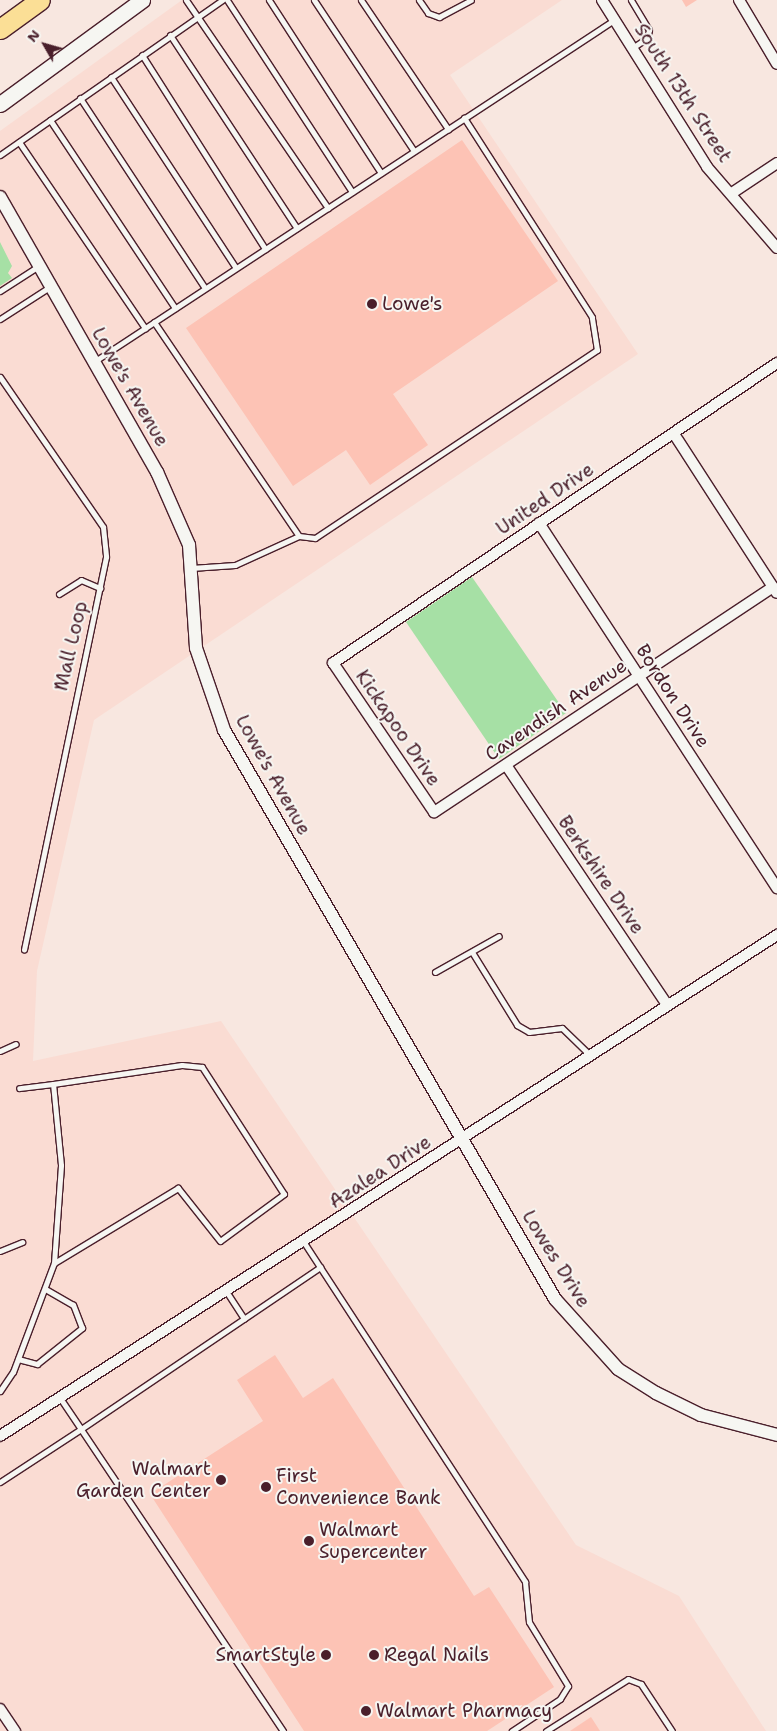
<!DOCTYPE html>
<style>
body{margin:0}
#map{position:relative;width:777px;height:1731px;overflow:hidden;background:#f8e7e0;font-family:"Shantell Sans",sans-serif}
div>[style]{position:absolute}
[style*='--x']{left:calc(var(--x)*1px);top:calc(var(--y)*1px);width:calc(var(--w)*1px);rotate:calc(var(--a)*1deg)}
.built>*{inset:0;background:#fadcd3}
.green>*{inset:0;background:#a6e0a5}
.building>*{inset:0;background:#fdc3b5}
.roads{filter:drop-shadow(1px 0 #4a1f2b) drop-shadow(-1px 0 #4a1f2b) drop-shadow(0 1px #4a1f2b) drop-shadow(0 -1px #4a1f2b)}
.service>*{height:5px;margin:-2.5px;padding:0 2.5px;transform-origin:2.5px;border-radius:2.5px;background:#f6f6f2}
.minor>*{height:10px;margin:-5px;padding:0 5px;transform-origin:5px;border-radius:5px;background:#f6f6f2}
.tertiary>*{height:12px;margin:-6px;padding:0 6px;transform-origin:6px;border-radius:6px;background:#f6f6f2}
.secondary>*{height:15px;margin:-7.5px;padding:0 7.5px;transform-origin:7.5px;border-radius:7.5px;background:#f6f6f2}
.motorway>*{height:19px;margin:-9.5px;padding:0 9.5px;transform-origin:9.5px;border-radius:9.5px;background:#fbdf96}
.dots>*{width:14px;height:14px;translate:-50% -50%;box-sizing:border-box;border:2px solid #f6f6f2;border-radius:50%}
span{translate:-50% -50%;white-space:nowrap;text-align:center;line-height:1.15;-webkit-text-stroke:4px #f6f6f2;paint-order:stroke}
.street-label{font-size:19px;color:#4a1f2b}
.poi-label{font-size:19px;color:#4a1f2b}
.left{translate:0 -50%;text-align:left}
.right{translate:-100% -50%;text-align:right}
.north{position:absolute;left:20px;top:20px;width:50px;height:50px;-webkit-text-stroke:4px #f6f6f2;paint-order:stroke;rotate:308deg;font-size:14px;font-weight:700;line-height:20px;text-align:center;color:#4a1f2b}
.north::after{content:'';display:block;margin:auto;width:18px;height:22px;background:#4a1f2b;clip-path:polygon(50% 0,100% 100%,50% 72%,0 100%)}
</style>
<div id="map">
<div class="built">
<i style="clip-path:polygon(182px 0,562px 0,450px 75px,638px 354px,94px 720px,37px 971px,33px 1061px,221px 1021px,576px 1545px,679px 1596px,766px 1731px,0 1731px,0 131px)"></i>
</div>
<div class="green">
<i style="clip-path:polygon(0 242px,12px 266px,8px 273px,12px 278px,0 286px)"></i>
<i style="clip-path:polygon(472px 577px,566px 713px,499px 759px,406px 622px)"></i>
</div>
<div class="building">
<i style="clip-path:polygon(682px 0,697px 0,686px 7px)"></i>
<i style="clip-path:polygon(462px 140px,558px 281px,393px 394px,428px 445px,370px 485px,346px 450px,293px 486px,186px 328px)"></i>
<i style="clip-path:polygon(275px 1355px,303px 1398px,333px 1378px,474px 1596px,489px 1587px,554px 1687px,487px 1731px,304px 1731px,150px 1494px,263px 1421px,237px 1380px)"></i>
<i style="clip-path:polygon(591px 1717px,600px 1731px,570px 1731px)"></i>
</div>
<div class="roads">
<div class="service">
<i style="--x:186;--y:0;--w:252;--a:55.7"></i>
<i style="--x:227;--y:0;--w:229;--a:56.9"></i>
<i style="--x:269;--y:0;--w:206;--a:57.1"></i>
<i style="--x:314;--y:0;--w:181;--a:56.5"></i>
<i style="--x:361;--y:0;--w:156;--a:56"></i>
<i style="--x:419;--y:0;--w:16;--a:55"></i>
<i style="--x:428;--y:13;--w:12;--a:20"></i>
<i style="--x:439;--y:17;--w:36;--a:-28"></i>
<i style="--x:631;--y:0;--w:35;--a:59"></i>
<i style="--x:649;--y:30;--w:8;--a:104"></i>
<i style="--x:647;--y:38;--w:18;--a:146"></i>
<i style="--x:170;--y:35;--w:231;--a:56.7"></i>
<i style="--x:142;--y:55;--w:230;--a:57.6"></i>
<i style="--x:111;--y:77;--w:228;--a:56.8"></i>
<i style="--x:80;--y:98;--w:227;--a:56.7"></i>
<i style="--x:50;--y:120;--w:226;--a:56.4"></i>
<i style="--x:19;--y:142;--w:225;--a:55.9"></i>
<i style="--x:0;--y:155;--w:271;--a:-34.9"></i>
<i style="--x:0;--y:291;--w:44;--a:-33"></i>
<i style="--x:0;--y:319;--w:57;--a:-32.9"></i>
<i style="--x:154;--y:322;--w:258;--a:55.9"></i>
<i style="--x:299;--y:536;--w:16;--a:7"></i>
<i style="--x:315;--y:538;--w:339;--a:-33.7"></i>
<i style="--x:597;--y:350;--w:33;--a:-99"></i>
<i style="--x:592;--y:317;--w:237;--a:-122.7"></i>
<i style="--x:95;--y:361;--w:621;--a:-33.31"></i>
<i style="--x:0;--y:377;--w:182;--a:55.5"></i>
<i style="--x:103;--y:527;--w:30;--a:84"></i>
<i style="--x:106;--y:557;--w:401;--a:101.8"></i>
<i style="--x:191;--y:568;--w:44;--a:-3.9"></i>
<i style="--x:235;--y:565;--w:70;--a:-24.4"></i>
<i style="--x:59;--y:594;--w:26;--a:-32"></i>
<i style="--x:81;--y:580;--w:21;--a:23"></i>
<i style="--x:472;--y:952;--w:86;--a:58.3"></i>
<i style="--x:517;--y:1025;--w:14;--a:30"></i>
<i style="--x:529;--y:1032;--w:33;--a:-7"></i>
<i style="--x:562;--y:1028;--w:39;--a:44"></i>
<i style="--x:435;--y:972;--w:73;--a:-29.4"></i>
<i style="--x:0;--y:1051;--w:17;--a:-24"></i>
<i style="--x:53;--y:1084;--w:130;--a:-8.4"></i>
<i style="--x:182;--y:1065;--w:20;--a:6"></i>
<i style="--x:202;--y:1067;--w:151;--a:57.2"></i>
<i style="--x:284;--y:1194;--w:79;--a:143.7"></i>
<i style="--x:220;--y:1241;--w:68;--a:-128.4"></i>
<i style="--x:178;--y:1188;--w:145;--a:148.8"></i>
<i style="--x:303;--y:1241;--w:407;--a:56.9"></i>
<i style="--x:525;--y:1582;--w:40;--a:84.3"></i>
<i style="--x:529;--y:1622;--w:75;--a:58.6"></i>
<i style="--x:568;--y:1686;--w:15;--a:122"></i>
<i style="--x:560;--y:1699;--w:58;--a:146.3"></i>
<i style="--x:0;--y:1251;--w:24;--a:-22"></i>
<i style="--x:226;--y:1291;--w:33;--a:57"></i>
<i style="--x:18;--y:1359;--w:20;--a:15"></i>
<i style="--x:37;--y:1364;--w:58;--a:-38.7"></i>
<i style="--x:82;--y:1328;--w:25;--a:-111"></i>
<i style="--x:73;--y:1305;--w:32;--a:-150"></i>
<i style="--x:0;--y:1391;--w:23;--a:-56"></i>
<i style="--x:13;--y:1372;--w:116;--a:-69.4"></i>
<i style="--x:54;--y:1263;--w:98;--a:-85.9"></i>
<i style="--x:61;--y:1165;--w:81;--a:-95.6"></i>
<i style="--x:53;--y:1084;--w:34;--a:173"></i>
<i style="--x:0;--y:1482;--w:97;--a:-33.2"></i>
<i style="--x:81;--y:1429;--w:37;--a:-124"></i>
<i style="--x:283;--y:1731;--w:363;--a:-123.8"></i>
<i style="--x:81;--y:1429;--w:289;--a:-34.1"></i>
<i style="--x:546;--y:1731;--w:97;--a:-32.4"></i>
<i style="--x:628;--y:1679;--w:14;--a:21"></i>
<i style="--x:641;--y:1684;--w:56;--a:56.6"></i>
</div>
<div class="minor">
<i style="--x:602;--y:0;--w:197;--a:57.8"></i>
<i style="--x:707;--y:167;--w:107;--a:49.2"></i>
<i style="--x:739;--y:0;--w:74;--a:59.3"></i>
<i style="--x:732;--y:193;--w:54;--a:-33.7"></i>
<i style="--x:674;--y:434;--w:189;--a:57.1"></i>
<i style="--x:539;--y:523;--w:436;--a:56.9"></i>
<i style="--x:773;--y:587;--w:407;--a:146.4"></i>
<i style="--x:434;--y:812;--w:180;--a:-124.1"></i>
<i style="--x:333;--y:663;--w:536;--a:-34.05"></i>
<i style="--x:506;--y:765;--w:289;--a:56.1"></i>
<i style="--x:0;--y:1436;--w:925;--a:-32.81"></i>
<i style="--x:0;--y:1709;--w:27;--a:56"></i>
</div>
<div class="tertiary">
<i style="--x:0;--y:197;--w:317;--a:60.3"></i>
<i style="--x:157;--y:472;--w:80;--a:66.3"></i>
<i style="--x:189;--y:545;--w:103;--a:86.1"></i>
<i style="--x:196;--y:648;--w:87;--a:71.1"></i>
<i style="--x:224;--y:730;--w:658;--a:59.81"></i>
<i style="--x:555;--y:1299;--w:94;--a:48"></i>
<i style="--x:618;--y:1369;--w:45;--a:32.3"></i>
<i style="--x:656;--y:1393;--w:50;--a:26.1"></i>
<i style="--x:701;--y:1415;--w:79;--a:14.7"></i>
</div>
<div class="secondary">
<i style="--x:0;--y:104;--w:176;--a:-36.2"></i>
</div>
<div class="motorway">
<i style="--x:0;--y:29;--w:49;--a:-35.9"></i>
</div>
</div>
<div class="dots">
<i style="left:372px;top:304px;background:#4a1f2b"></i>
<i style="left:221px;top:1480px;background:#4a1f2b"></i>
<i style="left:266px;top:1487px;background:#4a1f2b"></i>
<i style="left:309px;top:1541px;background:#4a1f2b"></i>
<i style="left:326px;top:1655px;background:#4a1f2b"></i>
<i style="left:374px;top:1655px;background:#4a1f2b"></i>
<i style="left:366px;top:1711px;background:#4a1f2b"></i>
</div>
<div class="street-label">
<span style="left:683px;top:93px;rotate:57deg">South 13th Street</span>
<span style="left:130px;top:387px;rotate:60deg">Lowe's Avenue</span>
<span style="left:545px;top:499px;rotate:-34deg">United Drive</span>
<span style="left:71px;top:646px;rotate:-77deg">Mall Loop</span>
<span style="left:673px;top:696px;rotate:57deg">Bordon Drive</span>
<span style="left:556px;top:710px;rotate:-34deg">Cavendish Avenue</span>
<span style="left:398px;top:728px;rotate:56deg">Kickapoo Drive</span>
<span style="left:273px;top:775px;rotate:61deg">Lowe's Avenue</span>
<span style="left:601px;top:875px;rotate:56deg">Berkshire Drive</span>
<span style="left:380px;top:1172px;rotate:-33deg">Azalea Drive</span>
<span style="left:556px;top:1259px;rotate:58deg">Lowes Drive</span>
</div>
<div class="poi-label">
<span class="left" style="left:382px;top:304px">Lowe's</span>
<span class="right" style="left:211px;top:1480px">Walmart<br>Garden Center</span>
<span class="left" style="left:276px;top:1487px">First<br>Convenience Bank</span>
<span class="left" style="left:319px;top:1541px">Walmart<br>Supercenter</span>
<span class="right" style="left:316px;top:1655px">SmartStyle</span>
<span class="left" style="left:384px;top:1655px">Regal Nails</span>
<span class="left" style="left:376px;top:1711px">Walmart Pharmacy</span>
</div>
<div class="north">N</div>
</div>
